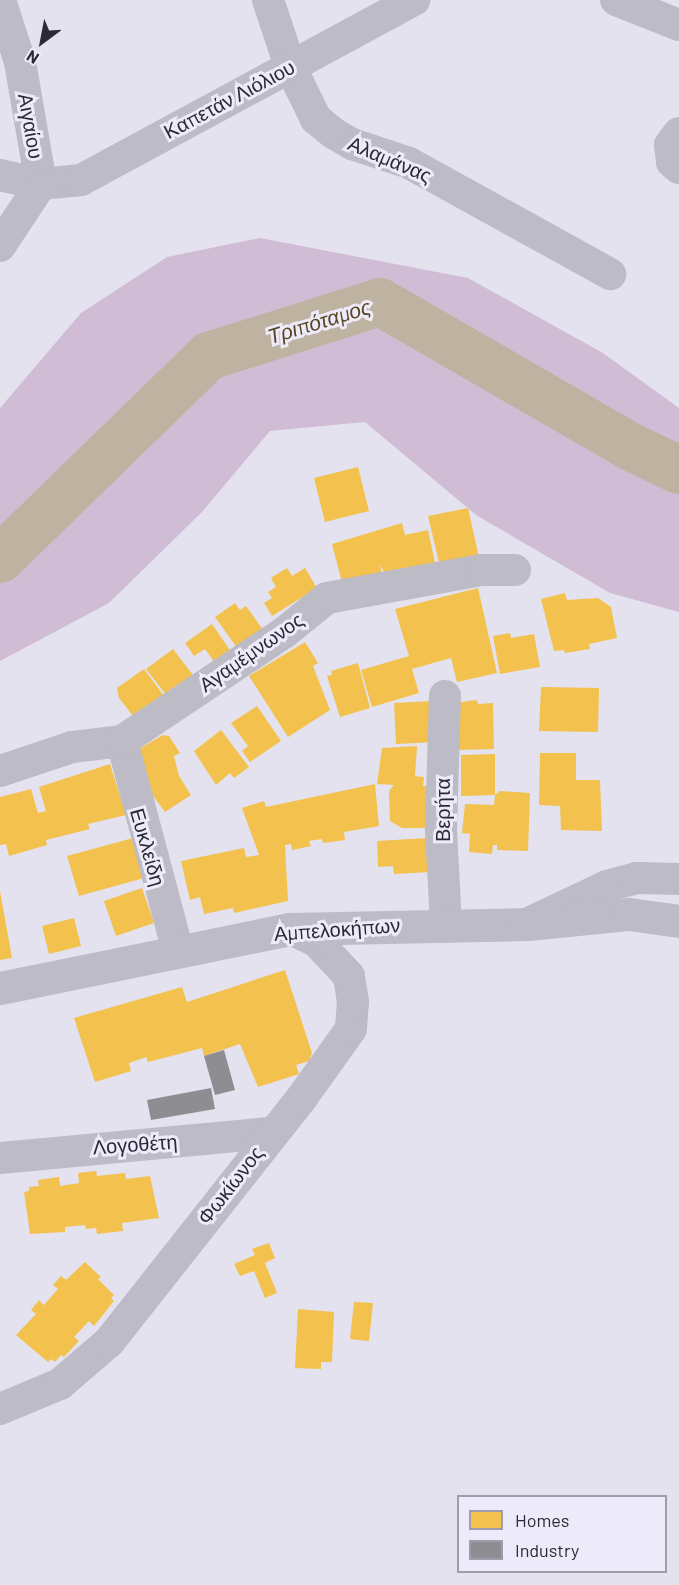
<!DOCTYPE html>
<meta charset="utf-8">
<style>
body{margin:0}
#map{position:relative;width:679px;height:1585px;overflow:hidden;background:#e4e2ee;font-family:Barlow,sans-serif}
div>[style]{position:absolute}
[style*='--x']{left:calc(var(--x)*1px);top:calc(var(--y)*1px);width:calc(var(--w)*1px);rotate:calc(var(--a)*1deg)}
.green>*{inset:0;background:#d0bdd5}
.homes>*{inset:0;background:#f2c14e}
.industry>*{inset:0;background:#8d8d92}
.river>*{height:48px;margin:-24px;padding:0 24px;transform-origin:24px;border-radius:24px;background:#beb2a0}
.minor>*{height:32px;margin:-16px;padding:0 16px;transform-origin:16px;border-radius:16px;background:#bcbbc6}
.tertiary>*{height:33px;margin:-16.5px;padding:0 16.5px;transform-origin:16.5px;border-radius:16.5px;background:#bcbbc6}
span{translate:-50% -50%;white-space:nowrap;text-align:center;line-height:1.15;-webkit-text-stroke:6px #edeaf9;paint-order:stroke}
.street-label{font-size:20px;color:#292a37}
.water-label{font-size:21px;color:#574620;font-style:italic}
.legend{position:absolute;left:457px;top:1495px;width:210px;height:78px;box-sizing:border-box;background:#edeaf9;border:2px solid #9f9dab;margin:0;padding:8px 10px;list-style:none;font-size:18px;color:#292a37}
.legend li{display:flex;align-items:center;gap:12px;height:30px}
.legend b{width:30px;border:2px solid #9f9dab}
.north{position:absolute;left:12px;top:12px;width:60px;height:60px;-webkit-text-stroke:4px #edeaf9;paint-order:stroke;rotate:212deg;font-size:16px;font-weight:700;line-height:24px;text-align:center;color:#292a37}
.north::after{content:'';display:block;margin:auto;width:21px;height:27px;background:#292a37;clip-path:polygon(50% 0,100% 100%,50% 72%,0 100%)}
</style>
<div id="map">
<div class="green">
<i style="clip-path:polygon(260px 238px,468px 278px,603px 353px,679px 408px,679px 612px,610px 593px,476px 515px,365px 422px,270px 431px,202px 512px,109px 603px,0 661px,0 408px,81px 313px,167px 257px)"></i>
</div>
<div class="homes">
<i style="clip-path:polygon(358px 467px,369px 511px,325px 522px,314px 478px)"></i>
<i style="clip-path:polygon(468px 508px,480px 562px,441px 571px,428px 516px)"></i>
<i style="clip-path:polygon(402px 523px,405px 535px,428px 530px,435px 563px,386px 574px,380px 566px,383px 579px,343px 586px,332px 544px)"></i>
<i style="clip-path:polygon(287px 568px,292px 576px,305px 568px,317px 588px,272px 616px,264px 603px,272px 598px,268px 592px,276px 587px,271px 578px)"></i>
<i style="clip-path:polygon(478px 588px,497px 673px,457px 682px,451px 658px,412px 669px,419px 693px,372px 707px,361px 670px,409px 656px,395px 609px)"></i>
<i style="clip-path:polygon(565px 593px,567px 600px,598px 598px,611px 607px,617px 638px,589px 644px,590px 649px,565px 653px,564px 650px,554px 651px,541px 599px)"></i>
<i style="clip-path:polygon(235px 603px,240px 610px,246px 606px,266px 634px,240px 652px,215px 617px)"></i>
<i style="clip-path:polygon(212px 624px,234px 656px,218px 667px,205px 649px,194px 656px,185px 643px)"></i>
<i style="clip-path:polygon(510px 633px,511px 638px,534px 634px,540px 667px,500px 674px,493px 636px)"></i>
<i style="clip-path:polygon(305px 642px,318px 663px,313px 666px,330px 710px,288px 737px,249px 676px)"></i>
<i style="clip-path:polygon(173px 649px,196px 679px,167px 696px,146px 669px)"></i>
<i style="clip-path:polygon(358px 663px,370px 708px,340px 717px,327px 676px,332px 675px,331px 671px)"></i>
<i style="clip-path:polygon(144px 669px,167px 700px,137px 721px,119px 698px,117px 688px)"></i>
<i style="clip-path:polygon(541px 687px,599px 688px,598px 732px,539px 731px)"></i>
<i style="clip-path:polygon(477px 700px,478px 704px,493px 703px,494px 749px,458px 750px,459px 725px,453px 703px)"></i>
<i style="clip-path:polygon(433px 701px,436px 742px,396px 744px,394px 703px)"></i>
<i style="clip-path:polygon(257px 706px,281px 741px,250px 762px,242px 751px,248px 746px,231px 723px)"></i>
<i style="clip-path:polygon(221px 730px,249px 767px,234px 778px,230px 773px,216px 785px,194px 751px)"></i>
<i style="clip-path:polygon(163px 735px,169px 736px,180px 753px,174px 756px,179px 776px,191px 795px,165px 812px,151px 793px,137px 750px)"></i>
<i style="clip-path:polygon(417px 746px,415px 776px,424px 777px,423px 786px,430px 786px,429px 823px,425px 828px,402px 828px,390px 821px,389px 791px,394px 785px,377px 784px,382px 748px)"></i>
<i style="clip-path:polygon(540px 753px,576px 753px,576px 780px,600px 780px,602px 831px,561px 830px,560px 806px,539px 805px)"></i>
<i style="clip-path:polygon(495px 754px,495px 795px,500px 791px,530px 793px,528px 851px,497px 850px,497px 845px,493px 845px,492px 854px,469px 852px,470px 834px,462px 833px,465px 804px,494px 805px,495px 795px,461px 796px,461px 755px)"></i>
<i style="clip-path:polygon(110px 764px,126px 815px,88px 824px,90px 829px,46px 840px,47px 845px,9px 856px,6px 844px,0 845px,0 797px,31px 789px,38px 813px,46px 811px,39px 787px)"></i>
<i style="clip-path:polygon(375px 784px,379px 826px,344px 832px,345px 840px,323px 843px,322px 839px,309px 841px,311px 846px,292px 850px,291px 844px,285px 845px,288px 901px,234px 913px,233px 908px,204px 914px,200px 897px,190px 900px,181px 861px,244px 848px,246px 857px,259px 855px,242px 808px,264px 801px,266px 807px)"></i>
<i style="clip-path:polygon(133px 838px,144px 878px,79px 896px,67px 856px)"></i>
<i style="clip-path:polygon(428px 838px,430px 872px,394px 874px,393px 866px,378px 867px,377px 841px)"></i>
<i style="clip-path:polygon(142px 888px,154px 923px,116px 936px,104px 901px)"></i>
<i style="clip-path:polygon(0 891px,12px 958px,0 960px)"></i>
<i style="clip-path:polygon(74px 918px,81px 946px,49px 954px,42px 926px)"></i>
<i style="clip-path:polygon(285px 970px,312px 1053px,309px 1061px,296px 1065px,299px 1074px,258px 1087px,240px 1044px,204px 1056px,202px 1048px,148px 1062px,146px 1057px,129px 1063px,131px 1071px,95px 1082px,74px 1018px,182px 987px,187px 1002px)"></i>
<i style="clip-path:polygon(96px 1171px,97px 1176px,125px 1173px,126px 1179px,150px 1176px,159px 1218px,122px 1223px,123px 1231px,97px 1234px,96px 1228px,86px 1229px,85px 1225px,65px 1227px,65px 1232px,30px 1234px,24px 1192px,29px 1191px,29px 1187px,39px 1186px,38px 1180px,59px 1177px,60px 1186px,79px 1183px,78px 1173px)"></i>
<i style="clip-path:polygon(269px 1243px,275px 1258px,265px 1263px,277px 1293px,265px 1298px,254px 1271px,240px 1276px,234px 1264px,255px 1255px,252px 1249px)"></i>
<i style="clip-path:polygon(85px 1262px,101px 1277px,98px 1279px,114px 1295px,111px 1298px,114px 1301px,94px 1326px,89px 1321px,74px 1337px,79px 1341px,64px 1357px,61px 1355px,55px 1362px,51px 1359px,48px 1362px,16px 1335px,36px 1314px,31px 1310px,39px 1300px,44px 1305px,58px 1289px,53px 1285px,61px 1276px,66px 1280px)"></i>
<i style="clip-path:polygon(354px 1302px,373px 1303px,369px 1341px,350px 1339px)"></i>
<i style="clip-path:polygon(298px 1309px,334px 1312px,332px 1362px,321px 1362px,321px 1369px,295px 1368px)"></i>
</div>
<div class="industry">
<i style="clip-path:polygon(224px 1050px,235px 1090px,215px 1095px,204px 1056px)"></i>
<i style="clip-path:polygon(211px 1088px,215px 1109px,151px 1120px,147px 1100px)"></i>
</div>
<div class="river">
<i style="--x:0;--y:559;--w:291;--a:-44.2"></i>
<i style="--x:209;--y:356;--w:179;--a:-17.5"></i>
<i style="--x:380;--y:302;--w:288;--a:30"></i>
<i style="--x:629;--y:446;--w:55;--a:25.6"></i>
</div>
<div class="minor">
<i style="--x:0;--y:0;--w:65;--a:72.1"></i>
<i style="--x:20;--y:62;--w:124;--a:80.2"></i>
<i style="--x:268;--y:0;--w:70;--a:71.6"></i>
<i style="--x:290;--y:66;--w:59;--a:63.9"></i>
<i style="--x:316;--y:119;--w:22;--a:39"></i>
<i style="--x:333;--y:133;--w:22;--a:30"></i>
<i style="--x:352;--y:144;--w:60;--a:18.4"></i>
<i style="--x:409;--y:163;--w:230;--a:28.9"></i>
<i style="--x:616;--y:0;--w:68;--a:21.6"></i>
<i style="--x:679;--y:133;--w:15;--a:127"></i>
<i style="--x:670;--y:145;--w:17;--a:83"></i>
<i style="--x:672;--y:162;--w:9;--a:41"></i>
<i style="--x:0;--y:175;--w:42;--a:12.4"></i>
<i style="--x:41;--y:184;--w:40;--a:-5.7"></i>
<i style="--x:81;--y:180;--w:379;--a:-28.4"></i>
<i style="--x:0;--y:246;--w:74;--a:-56.5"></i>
<i style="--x:445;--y:696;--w:135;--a:91.7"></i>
<i style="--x:441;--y:831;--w:93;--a:86.9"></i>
<i style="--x:122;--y:741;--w:217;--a:75.1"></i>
<i style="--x:0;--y:771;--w:76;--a:-18.4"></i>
<i style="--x:72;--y:747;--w:50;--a:-6.8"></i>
<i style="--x:122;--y:741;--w:196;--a:-33.8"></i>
<i style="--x:285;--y:632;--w:54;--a:-39"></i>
<i style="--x:327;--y:598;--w:157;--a:-10.3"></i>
<i style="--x:481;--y:570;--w:34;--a:0"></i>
<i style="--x:533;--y:921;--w:82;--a:-25.3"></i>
<i style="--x:607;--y:886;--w:31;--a:-15"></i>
<i style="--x:637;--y:878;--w:42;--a:1.4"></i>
<i style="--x:0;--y:1158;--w:272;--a:-5.3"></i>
<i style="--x:0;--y:1409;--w:65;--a:-22.6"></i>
<i style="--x:60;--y:1384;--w:65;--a:-40.6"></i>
<i style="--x:109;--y:1342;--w:310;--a:-51.7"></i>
<i style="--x:301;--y:1099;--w:86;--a:-54.5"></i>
<i style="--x:351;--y:1029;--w:27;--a:-86"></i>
<i style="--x:353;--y:1002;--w:26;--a:-99"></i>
<i style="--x:349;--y:976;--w:48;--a:-133.3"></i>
<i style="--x:316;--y:941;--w:29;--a:-155"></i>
</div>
<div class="tertiary">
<i style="--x:0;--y:988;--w:296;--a:-11.5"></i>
<i style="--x:290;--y:929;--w:237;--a:-1.2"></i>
<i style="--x:527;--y:924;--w:102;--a:-5.6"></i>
<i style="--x:629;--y:914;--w:50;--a:8"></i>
</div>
<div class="street-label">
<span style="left:229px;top:99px;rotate:-28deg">Καπετάν Λιόλιου</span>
<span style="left:31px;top:126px;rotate:80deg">Αιγαίου</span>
<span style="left:390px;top:159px;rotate:23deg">Αλαμάνας</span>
<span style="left:251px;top:652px;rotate:-35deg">Αγαμέμνωνος</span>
<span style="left:442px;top:810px;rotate:-90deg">Βερήτα</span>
<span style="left:148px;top:847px;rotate:74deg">Ευκλείδη</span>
<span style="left:337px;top:929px;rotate:-4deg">Αμπελοκήπων</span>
<span style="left:135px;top:1144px;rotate:-4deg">Λογοθέτη</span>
<span style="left:230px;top:1185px;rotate:-52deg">Φωκίωνος</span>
</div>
<div class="water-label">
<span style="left:319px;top:321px;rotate:-17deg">Τριπόταμος</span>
</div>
<ul class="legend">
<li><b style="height:16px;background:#f2c14e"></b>Homes</li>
<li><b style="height:16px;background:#8d8d92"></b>Industry</li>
</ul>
<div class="north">N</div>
</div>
